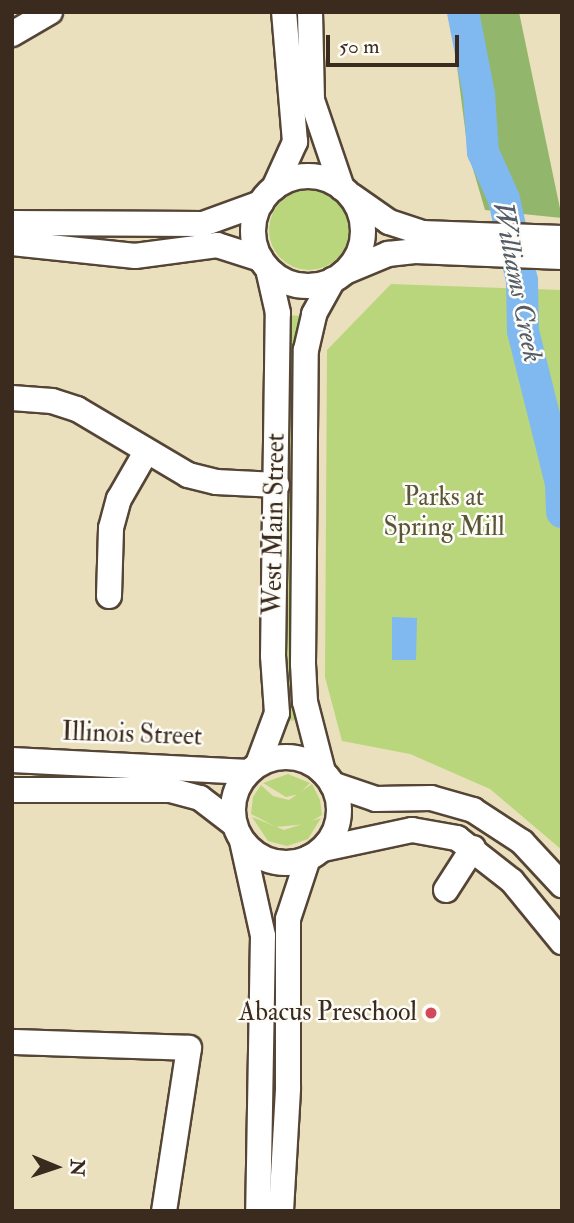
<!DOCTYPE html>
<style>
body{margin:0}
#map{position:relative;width:574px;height:1223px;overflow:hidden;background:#ebe0bd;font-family:"IM FELL Double Pica",serif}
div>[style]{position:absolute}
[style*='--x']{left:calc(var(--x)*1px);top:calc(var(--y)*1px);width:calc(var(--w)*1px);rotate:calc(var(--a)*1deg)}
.green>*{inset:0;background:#b9d67c}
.round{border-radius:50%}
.forest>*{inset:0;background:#92b76c}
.water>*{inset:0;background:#80b8f0}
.river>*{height:32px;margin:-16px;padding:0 16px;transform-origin:16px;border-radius:16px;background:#80b8f0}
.roads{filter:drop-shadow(2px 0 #554536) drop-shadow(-2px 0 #554536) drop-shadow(0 2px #554536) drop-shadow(0 -2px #554536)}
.minor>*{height:24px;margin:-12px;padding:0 12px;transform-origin:12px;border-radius:12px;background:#fff}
.minor>.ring{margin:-12px;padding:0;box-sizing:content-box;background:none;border:24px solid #fff;border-radius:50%}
.dots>*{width:19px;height:19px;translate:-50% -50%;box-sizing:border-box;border:4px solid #fdfcf7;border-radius:50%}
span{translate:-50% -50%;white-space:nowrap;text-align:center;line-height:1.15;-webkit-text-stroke:5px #fdfcf7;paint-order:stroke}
.park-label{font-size:26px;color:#5a5536}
.street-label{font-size:26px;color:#3b2a1e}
.poi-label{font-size:26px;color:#3b2a1e}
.right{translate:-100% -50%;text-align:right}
.water-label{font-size:28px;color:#535c68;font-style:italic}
.frame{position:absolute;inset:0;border:14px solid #3b2a1e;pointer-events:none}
.north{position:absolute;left:21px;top:1132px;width:70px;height:70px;-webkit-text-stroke:5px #fdfcf7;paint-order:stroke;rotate:92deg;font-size:19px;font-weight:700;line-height:28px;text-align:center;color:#3b2a1e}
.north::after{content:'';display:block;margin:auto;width:24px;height:32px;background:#3b2a1e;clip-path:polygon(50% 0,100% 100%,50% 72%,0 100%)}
.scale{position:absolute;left:326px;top:35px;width:133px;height:32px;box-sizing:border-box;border:4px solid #3b2a1e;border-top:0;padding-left:9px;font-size:21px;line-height:24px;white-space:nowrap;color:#3b2a1e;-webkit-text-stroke:5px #fdfcf7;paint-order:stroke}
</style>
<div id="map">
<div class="green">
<i class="round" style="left:269px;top:190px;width:80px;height:80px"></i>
<i style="clip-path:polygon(391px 284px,562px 290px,562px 850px,490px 789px,410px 754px,342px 741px,325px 677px,327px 350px)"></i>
<i style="clip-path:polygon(286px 315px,301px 316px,295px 342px,296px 720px,291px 721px,285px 679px)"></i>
<i style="clip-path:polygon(288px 774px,310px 783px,299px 794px,286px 797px,263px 783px)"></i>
<i style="clip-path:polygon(312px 784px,320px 800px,322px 815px,307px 824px,276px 827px,251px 814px,253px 797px,261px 785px,273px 796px,289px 800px)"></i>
<i style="clip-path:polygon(252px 817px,284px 830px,321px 818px,308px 839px,287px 846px,268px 841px)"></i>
</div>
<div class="forest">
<i style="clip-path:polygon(450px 12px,519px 12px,562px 218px,485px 210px,468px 152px)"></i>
</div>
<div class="water">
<i style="clip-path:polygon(392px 617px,417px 618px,416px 660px,392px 660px)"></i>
</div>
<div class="river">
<i style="--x:463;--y:12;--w:84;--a:79"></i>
<i style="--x:479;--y:94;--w:58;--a:86.1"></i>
<i style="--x:483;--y:152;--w:51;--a:65.9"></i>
<i style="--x:504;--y:199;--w:84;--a:77.6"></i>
<i style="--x:522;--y:281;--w:50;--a:88.9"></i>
<i style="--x:523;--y:331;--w:157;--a:76"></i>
<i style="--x:561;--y:483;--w:29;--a:88"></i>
</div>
<div class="roads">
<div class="minor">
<i style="--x:310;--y:12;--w:88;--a:88.7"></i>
<i style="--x:312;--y:100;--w:93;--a:71.2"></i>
<i style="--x:12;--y:34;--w:44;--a:-30.1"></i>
<i class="ring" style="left:253px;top:176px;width:86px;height:86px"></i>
<i style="--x:274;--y:188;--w:51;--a:-65.5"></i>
<i style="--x:295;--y:142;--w:130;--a:-94.8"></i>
<i style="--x:352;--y:196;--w:45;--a:35.1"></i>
<i style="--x:389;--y:222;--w:35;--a:18"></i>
<i style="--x:422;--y:233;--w:140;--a:2"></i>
<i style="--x:12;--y:223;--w:191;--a:0.3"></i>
<i style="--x:203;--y:224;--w:62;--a:-19.9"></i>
<i style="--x:12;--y:243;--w:124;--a:6"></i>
<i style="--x:135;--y:256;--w:83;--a:-7.6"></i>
<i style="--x:217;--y:245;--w:46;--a:17.7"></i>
<i style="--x:345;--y:272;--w:47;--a:-22.7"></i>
<i style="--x:388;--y:254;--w:27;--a:-6"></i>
<i style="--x:415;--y:251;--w:147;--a:2.3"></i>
<i style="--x:12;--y:398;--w:40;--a:4.3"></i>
<i style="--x:52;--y:401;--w:26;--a:18"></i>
<i style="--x:77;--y:409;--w:129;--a:30.7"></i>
<i style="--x:188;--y:475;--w:29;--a:14"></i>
<i style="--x:216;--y:482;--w:61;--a:2.8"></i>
<i style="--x:109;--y:596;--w:68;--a:-88.3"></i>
<i style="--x:111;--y:528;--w:30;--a:-75"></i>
<i style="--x:119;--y:499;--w:54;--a:-60.1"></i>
<i class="ring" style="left:233px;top:757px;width:82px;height:82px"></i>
<i style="--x:12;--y:760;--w:237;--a:2.9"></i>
<i style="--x:258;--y:764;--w:54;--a:-69.6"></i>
<i style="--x:277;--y:713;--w:57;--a:-94"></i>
<i style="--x:273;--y:656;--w:343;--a:-89.2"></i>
<i style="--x:278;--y:313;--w:45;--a:-102.8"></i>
<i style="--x:323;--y:772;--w:72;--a:-104.4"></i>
<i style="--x:305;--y:702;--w:38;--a:-93"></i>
<i style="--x:303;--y:664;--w:314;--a:-89.5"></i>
<i style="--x:306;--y:350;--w:37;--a:-77"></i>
<i style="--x:314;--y:314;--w:39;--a:-61"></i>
<i style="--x:332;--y:784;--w:46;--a:18.8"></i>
<i style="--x:376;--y:799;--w:55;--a:-1"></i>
<i style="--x:431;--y:798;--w:44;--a:15.9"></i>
<i style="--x:473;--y:810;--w:59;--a:33.1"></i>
<i style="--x:522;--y:842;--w:59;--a:47.1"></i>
<i style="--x:12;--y:790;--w:158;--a:0"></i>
<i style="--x:170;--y:790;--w:31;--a:15"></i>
<i style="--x:200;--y:798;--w:43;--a:37.4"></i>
<i style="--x:242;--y:841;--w:97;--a:77.5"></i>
<i style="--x:263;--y:936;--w:275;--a:91"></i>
<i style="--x:323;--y:849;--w:91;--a:-12.1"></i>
<i style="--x:412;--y:830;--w:46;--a:10.1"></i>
<i style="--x:457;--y:838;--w:70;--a:38"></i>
<i style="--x:512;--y:881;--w:79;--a:50.7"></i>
<i style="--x:446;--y:890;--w:50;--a:-57.3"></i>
<i style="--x:12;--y:1042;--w:177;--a:1.9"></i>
<i style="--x:189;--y:1048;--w:165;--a:98.7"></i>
<i style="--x:281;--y:1211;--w:123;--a:-86.7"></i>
<i style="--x:288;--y:1088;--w:169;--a:-90"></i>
<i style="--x:288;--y:919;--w:64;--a:-71.8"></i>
</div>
</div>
<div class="dots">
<i style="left:431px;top:1013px;background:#d1495b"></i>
</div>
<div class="park-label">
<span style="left:444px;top:513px">Parks at<br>Spring Mill</span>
</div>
<div class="street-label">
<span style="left:275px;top:524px;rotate:-89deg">West Main Street</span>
<span style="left:132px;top:735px;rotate:2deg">Illinois Street</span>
</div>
<div class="poi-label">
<span class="right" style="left:417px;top:1013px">Abacus Preschool</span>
</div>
<div class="water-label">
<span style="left:517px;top:282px;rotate:79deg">Williams Creek</span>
</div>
<div class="frame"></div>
<div class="north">N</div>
<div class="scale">50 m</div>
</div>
